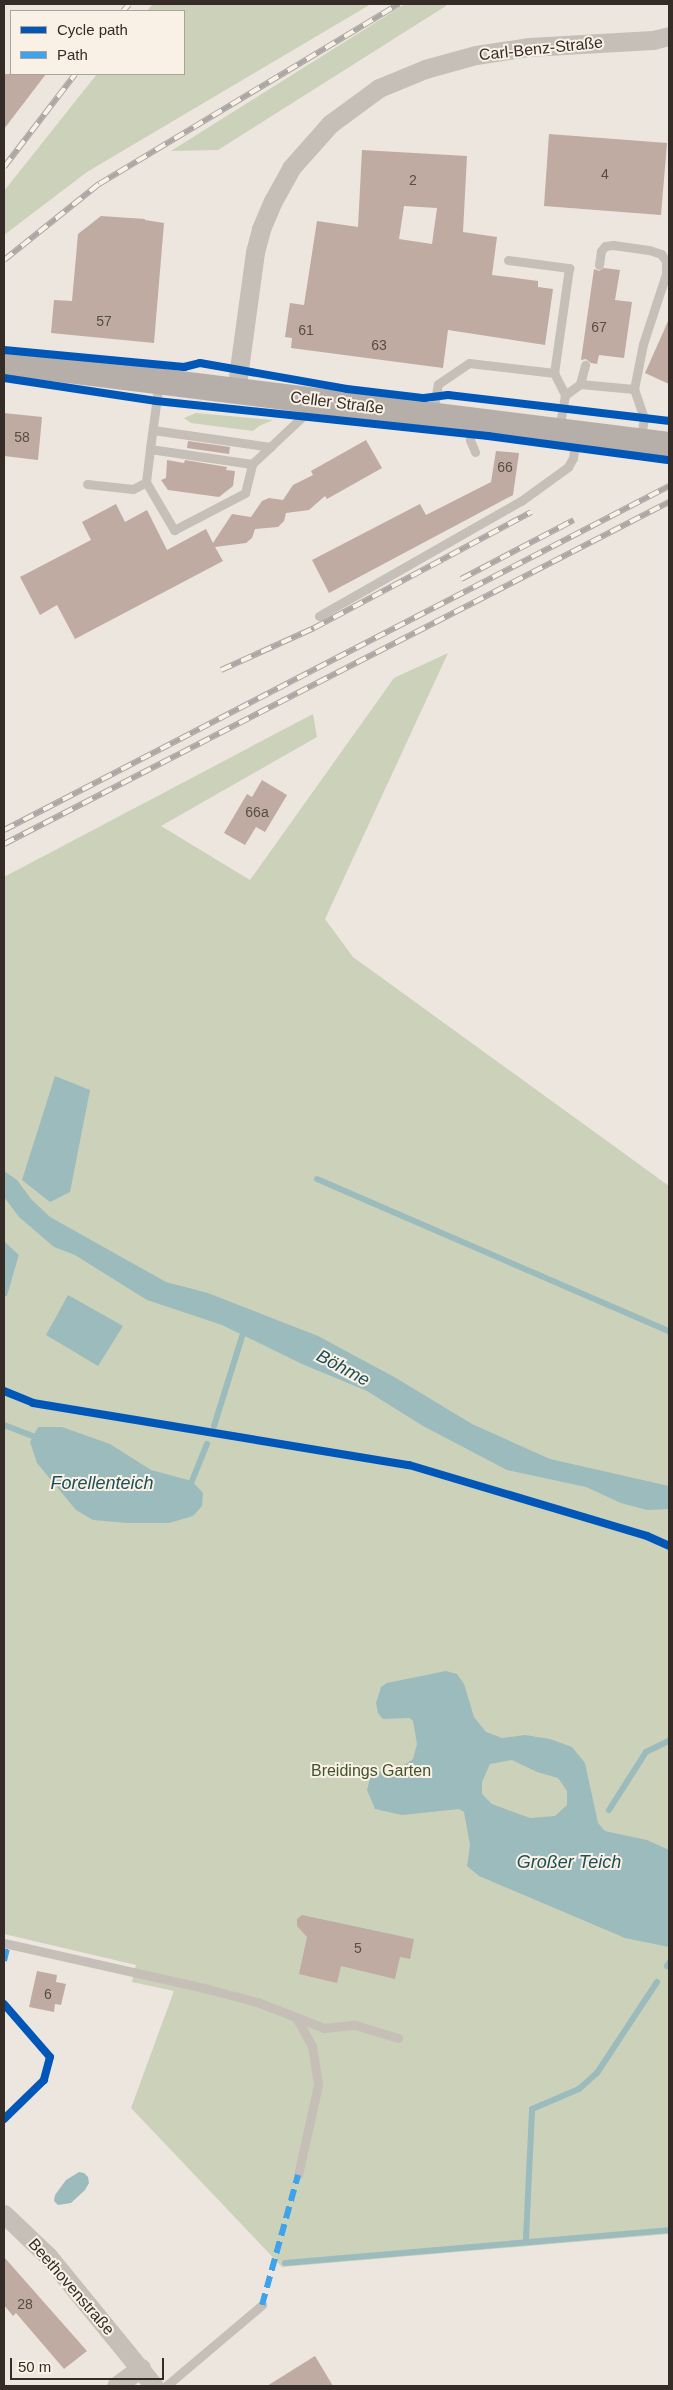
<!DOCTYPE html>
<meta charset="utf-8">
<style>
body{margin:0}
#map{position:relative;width:673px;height:2390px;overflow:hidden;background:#ece6df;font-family:Arial,sans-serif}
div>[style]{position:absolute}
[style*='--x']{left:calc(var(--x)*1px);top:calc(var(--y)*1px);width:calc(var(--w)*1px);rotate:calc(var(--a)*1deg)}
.green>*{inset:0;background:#ccd1ba}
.water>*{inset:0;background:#9cbbbd}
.stream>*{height:6px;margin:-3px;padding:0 3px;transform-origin:3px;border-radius:3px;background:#9cbbbd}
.building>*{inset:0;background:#bfaba1}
.lane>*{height:9px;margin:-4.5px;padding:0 4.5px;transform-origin:4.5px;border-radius:4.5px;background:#c5bfb8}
.street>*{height:19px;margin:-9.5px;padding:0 9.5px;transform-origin:9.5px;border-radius:9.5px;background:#c5bfb8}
.secondary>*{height:26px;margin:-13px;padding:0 13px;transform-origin:13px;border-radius:13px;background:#b6afa9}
.rail>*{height:5.5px;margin-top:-2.75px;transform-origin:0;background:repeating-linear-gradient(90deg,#f9f1e6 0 11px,#aca7a3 0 22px);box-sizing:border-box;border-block:1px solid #aca7a3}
.quiet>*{height:6px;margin-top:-3px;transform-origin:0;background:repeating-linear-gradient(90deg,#3ea3eb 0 12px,transparent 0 18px)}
.cycleway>*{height:8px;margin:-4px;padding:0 4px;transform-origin:4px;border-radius:4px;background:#0057b8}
span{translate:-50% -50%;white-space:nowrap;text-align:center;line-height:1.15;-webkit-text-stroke:4px #f9f1e6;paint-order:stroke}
.number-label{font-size:14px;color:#584c46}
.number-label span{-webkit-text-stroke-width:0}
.street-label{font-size:16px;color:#352c27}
.park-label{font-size:16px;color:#42532b}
.water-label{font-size:18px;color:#1d4f56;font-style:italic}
.frame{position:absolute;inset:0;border:5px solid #352c27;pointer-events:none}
.legend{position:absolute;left:10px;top:10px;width:175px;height:65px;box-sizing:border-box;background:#f9f1e6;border:1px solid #aba29a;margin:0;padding:6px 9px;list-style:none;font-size:15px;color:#352c27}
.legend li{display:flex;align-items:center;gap:10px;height:25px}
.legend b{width:25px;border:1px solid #aba29a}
.scale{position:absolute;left:10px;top:2358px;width:154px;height:22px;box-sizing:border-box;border:2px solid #352c27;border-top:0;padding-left:6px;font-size:15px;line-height:18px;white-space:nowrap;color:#352c27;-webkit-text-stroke:4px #f9f1e6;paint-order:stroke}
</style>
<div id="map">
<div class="green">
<i style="clip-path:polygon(153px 4px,371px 4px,87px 172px,4px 235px,4px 191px,97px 74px,184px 74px,184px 11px,147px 11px)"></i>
<i style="clip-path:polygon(405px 4px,449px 4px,218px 150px,171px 151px)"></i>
<i style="clip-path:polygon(196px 413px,273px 420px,259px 426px,253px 431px,191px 423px,184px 418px)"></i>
<i style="clip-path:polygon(448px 653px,325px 919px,353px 957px,669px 1186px,669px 2234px,282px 2267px,131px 2108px,174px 1991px,132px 1982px,136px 1965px,4px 1934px,4px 1296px,7px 1296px,19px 1255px,4px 1241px,4px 877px,313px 714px,317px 737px,161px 826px,250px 880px,394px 678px)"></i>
</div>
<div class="water">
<i style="clip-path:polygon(55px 1076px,90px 1090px,70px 1192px,50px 1202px,22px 1180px)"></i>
<i style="clip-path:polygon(4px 1171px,17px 1180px,31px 1199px,50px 1217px,166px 1282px,208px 1293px,318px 1336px,396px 1378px,472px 1424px,550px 1459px,669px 1486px,669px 1509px,647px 1510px,621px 1503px,586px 1487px,507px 1470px,423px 1426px,367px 1391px,302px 1364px,222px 1325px,147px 1300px,75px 1255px,54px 1247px,19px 1217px,4px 1197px)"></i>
<i style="clip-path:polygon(4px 1241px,19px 1255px,7px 1296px,4px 1296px)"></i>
<i style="clip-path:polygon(68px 1295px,123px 1326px,98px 1366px,46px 1335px)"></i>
<i style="clip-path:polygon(38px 1427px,62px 1427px,110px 1444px,151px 1470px,192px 1481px,203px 1493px,202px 1506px,193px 1516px,169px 1523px,127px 1523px,93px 1520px,76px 1510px,37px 1463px,30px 1442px)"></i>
<i style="clip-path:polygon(evenodd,446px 1671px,457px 1674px,464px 1684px,474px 1717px,486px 1732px,502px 1738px,525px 1735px,550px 1739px,572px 1747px,585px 1763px,598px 1823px,605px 1831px,647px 1840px,669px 1850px,669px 1947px,625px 1938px,479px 1876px,467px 1866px,470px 1845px,464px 1812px,459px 1809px,402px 1815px,375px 1809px,367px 1790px,371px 1774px,406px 1764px,413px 1759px,417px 1744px,413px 1721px,410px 1718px,383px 1719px,378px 1713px,376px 1703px,381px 1687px,387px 1683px,446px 1671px,512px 1760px,537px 1772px,558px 1778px,567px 1791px,567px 1805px,555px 1816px,530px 1818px,492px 1804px,482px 1794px,482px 1782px,490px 1764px,512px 1760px)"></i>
<i style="clip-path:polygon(79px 2172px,84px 2173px,88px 2177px,89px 2183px,85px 2190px,71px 2203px,58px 2205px,54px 2201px,55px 2195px,66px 2180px)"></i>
</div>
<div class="stream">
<i style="--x:317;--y:1179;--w:383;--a:23.4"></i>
<i style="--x:4;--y:1425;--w:31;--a:21"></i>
<i style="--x:214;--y:1426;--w:101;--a:-72.6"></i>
<i style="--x:192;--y:1481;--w:40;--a:-68"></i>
<i style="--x:609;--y:1810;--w:69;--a:-57.5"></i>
<i style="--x:646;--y:1752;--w:25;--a:-26"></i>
<i style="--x:667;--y:1966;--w:4;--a:-56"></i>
<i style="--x:526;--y:2238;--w:129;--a:-87.3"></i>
<i style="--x:532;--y:2109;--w:51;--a:-23.1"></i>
<i style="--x:579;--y:2089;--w:24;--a:-42"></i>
<i style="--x:597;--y:2073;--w:109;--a:-56.6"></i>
<i style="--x:285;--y:2263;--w:385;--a:-4.9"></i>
</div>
<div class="building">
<i style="clip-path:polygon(4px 74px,46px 74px,4px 129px)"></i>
<i style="clip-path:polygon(549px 134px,667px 143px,661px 215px,544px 206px)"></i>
<i style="clip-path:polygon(evenodd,362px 150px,467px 156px,463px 232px,497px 237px,492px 275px,538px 281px,538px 287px,553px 289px,545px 345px,448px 330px,443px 368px,291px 348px,292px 338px,285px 337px,290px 303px,304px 305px,317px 221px,358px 227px,362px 150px,404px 206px,437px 208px,432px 244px,399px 239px,404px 206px)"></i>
<i style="clip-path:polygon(101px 216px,145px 219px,145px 220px,164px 223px,154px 343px,51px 333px,54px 300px,72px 301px,78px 234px)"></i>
<i style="clip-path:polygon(604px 268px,620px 270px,615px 300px,632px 302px,624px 358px,599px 355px,597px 364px,591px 363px,586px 359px,581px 360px,594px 269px,599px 271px)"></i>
<i style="clip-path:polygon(669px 319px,669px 384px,645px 373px)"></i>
<i style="clip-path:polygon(4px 413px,42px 417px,38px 460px,4px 456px)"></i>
<i style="clip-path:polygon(366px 440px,382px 468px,327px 499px,325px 496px,309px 510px,286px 513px,284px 521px,278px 527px,255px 529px,252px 538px,246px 543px,215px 547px,223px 561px,75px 639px,57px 605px,40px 615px,20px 577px,91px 540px,82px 522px,116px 504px,125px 522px,147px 510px,167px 550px,206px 529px,213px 543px,232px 514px,251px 517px,262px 501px,269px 498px,283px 500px,293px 485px,313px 475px,311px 471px)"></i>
<i style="clip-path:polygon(188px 441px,230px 447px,229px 454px,187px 448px)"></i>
<i style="clip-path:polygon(496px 451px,519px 453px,513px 495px,329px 593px,312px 560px,420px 504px,426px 515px,491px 482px)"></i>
<i style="clip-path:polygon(167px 460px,184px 463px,185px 460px,227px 467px,226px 470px,235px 471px,233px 486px,219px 497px,168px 490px,161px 480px,166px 478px)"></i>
<i style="clip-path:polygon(262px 780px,287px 795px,265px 832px,256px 827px,245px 845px,224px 833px,247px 794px,252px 797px)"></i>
<i style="clip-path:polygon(302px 1915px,414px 1939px,410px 1959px,400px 1957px,395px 1979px,341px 1966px,337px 1983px,299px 1974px,307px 1937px,297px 1926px,297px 1919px)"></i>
<i style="clip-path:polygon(37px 1971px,57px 1975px,56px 1982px,66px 1984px,61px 2005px,55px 2004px,54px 2012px,29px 2007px)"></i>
<i style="clip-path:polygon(4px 2257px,87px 2351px,64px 2369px,16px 2313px,13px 2316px,4px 2305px)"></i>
<i style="clip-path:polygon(315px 2356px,333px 2386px,267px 2386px)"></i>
</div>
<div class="lane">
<i style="--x:508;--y:260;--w:62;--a:7.5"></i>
<i style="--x:569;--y:268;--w:106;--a:98.1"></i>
<i style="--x:599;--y:265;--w:14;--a:-82"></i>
<i style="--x:601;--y:251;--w:6;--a:-51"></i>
<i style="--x:605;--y:246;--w:8;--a:-7"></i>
<i style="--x:613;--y:245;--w:36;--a:8"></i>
<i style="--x:649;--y:250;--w:13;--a:18"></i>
<i style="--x:661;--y:254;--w:9;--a:54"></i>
<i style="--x:666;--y:261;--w:13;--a:90"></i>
<i style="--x:666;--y:274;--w:74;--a:108.2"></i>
<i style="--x:643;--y:344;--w:46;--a:101.3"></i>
<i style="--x:634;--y:389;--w:31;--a:71"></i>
<i style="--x:644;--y:418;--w:20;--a:99"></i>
<i style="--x:159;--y:382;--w:68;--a:97.7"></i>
<i style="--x:150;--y:449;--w:103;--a:8.4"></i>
<i style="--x:252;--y:464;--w:88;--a:-43.2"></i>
<i style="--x:580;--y:384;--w:20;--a:-75"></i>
<i style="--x:565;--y:395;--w:19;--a:-36"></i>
<i style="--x:580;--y:384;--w:54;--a:5.3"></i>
<i style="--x:433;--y:414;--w:30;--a:-81"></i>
<i style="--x:438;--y:384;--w:37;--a:-34"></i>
<i style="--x:469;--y:363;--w:86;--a:6.7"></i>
<i style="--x:554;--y:373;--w:25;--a:63"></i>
<i style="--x:565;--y:395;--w:34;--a:100"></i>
<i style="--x:472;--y:423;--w:17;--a:97"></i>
<i style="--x:470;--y:440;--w:13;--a:67"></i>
<i style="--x:153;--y:430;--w:119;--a:8.2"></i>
<i style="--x:150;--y:449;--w:33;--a:97"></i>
<i style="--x:146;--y:482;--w:56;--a:59.7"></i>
<i style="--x:174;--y:530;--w:80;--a:-27.5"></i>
<i style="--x:245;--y:493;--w:30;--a:-76"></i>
<i style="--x:87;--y:484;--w:46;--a:6.2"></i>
<i style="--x:133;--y:489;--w:15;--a:-28"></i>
<i style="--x:319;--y:616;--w:232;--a:-29.7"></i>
<i style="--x:521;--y:501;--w:58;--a:-35.9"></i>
<i style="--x:568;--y:467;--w:10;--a:-61"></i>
<i style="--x:573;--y:458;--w:21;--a:-82"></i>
<i style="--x:4;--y:1943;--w:209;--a:12.7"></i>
<i style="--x:208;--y:1989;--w:51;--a:14.9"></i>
<i style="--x:257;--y:2002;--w:72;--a:21.2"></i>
<i style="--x:324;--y:2028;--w:31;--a:-6"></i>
<i style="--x:355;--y:2025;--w:45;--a:16.8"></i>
<i style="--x:297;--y:2019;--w:31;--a:61"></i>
<i style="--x:312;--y:2046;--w:39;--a:81"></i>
<i style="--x:318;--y:2085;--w:92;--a:102.5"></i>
<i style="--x:166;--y:2386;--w:126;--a:-40.2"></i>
</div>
<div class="street">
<i style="--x:236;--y:391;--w:140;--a:-82.2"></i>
<i style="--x:255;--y:252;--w:24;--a:-75"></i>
<i style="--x:261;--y:229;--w:30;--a:-67"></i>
<i style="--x:273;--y:201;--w:38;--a:-61"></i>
<i style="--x:291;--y:168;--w:59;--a:-48.4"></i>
<i style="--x:330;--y:124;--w:61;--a:-36.3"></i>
<i style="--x:379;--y:88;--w:50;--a:-22.4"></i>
<i style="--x:425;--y:69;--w:53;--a:-15.4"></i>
<i style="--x:476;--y:55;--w:54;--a:-8.6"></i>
<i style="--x:529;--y:47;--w:124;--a:-3.2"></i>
<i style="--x:653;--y:40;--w:16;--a:-14"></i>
<i style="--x:4;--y:2214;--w:61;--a:43.7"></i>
<i style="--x:48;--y:2256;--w:168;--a:50.8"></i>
<i style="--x:116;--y:2386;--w:31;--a:-36"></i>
</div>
<div class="secondary">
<i style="--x:4;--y:362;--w:670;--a:7.11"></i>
</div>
<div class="rail">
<i style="--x:123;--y:11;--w:9;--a:-49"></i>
<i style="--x:4;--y:167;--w:117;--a:-52.6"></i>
<i style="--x:4;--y:260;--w:122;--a:-38.7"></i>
<i style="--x:99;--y:184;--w:350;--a:-31"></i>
<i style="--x:461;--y:579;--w:127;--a:-27.6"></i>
<i style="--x:221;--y:670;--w:102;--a:-24.3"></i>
<i style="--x:314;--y:628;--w:246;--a:-28.1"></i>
<i style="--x:4;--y:830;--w:749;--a:-27.35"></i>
<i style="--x:4;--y:844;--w:748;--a:-27.22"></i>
</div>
<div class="quiet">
<i style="--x:4;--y:1961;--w:17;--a:-77"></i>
<i style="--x:262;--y:2305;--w:135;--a:-74.5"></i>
</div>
<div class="cycleway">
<i style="--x:4;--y:350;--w:181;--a:5.4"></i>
<i style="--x:184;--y:367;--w:16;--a:-14"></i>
<i style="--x:200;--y:363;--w:149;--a:10"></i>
<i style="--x:347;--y:389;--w:78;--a:6.7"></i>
<i style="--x:424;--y:398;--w:24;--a:-7"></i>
<i style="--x:448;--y:395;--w:223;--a:6.7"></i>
<i style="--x:4;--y:378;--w:154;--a:8.6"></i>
<i style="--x:156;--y:401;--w:334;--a:6"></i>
<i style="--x:488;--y:436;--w:183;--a:7.6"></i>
<i style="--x:4;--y:1391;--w:31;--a:22"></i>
<i style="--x:33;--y:1403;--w:381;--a:9.4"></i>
<i style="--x:409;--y:1465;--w:248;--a:16.6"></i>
<i style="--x:647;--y:1536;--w:24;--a:24"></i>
<i style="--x:4;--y:2004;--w:70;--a:49"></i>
<i style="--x:50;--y:2057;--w:24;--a:105"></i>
<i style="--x:44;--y:2080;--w:56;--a:135.7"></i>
</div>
<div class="number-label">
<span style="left:605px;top:174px">4</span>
<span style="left:413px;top:180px">2</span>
<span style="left:104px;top:321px">57</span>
<span style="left:599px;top:327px">67</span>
<span style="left:306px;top:330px">61</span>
<span style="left:379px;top:345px">63</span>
<span style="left:22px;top:437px">58</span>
<span style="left:505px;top:467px">66</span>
<span style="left:257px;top:812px">66a</span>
<span style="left:358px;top:1948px">5</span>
<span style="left:48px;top:1994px">6</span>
<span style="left:25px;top:2304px">28</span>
</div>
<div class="street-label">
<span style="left:541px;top:49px;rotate:-6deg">Carl-Benz-Straße</span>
<span style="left:337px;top:403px;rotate:7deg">Celler Straße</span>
<span style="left:71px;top:2287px;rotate:49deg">Beethovenstraße</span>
</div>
<div class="park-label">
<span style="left:371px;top:1771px">Breidings Garten</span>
</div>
<div class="water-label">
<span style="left:343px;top:1368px;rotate:28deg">Böhme</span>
<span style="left:102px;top:1483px">Forellenteich</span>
<span style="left:569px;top:1862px">Großer Teich</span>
</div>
<div class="frame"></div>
<ul class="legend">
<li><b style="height:6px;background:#0057b8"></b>Cycle path</li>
<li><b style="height:6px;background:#3ea3eb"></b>Path</li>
</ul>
<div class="scale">50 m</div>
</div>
